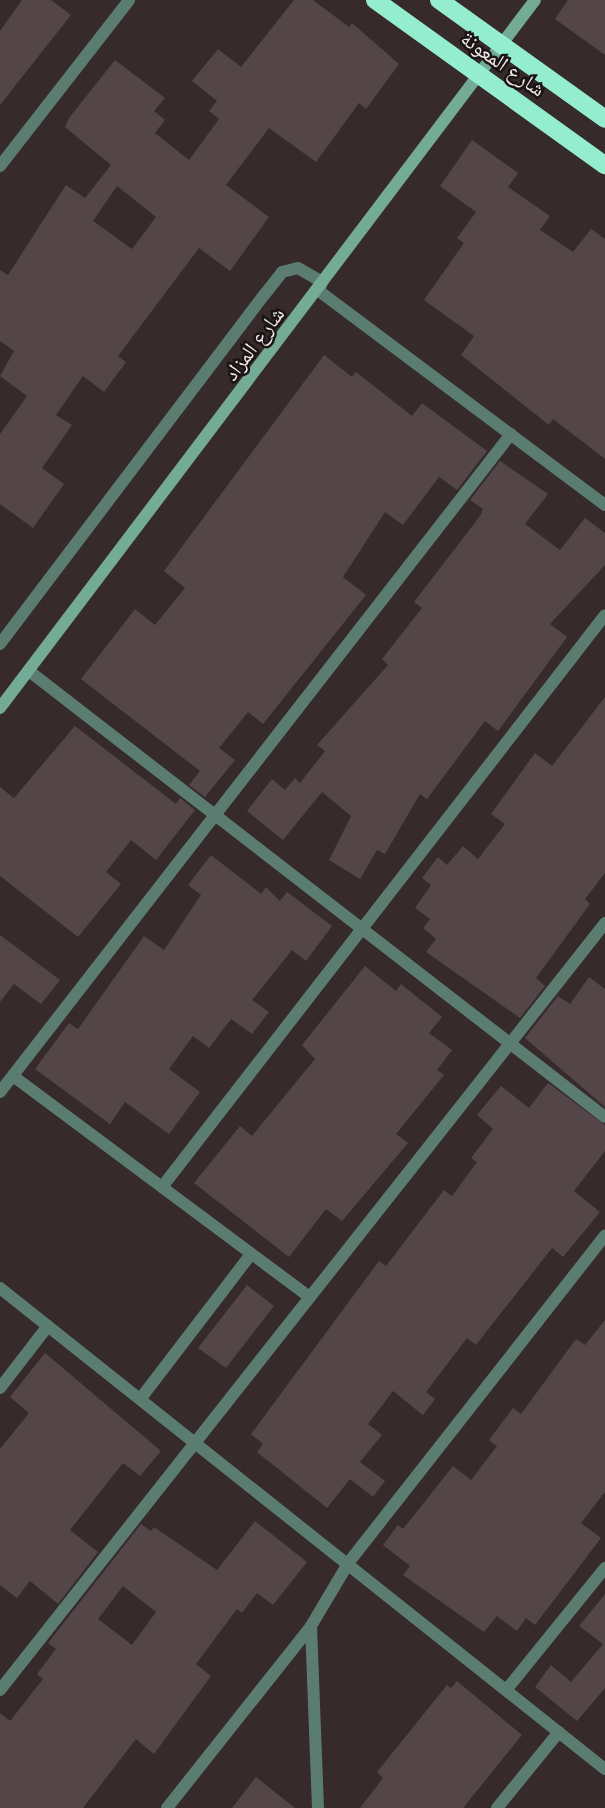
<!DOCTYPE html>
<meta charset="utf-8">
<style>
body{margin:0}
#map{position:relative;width:605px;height:1808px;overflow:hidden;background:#362a2b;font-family:Roboto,"Noto Naskh Arabic",sans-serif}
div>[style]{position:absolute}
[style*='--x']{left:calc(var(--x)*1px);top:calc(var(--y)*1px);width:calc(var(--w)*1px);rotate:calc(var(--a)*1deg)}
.building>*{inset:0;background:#544648}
.street>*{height:12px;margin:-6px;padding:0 6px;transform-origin:6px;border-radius:6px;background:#5b7d71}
.secondary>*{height:12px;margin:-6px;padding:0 6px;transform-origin:6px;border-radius:6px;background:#73ab97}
.highway>*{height:18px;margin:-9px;padding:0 9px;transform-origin:9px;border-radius:9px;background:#94edce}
span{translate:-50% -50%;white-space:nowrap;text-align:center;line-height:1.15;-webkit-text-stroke:5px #1a1415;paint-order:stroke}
.street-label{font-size:21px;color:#f2e9ea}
</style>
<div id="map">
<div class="building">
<i style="clip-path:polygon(22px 0,51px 0,71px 15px,0 105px,0 31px)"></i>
<i style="clip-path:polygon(evenodd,294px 0,313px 0,349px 27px,352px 23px,399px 64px,366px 109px,359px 103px,316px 162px,269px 128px,226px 185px,269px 217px,230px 271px,199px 248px,118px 356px,126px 362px,104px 392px,83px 376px,56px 415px,72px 425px,42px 468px,64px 484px,33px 528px,0 504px,0 434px,27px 396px,0 376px,14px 351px,0 341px,0 270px,8px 275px,66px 185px,85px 198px,111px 165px,65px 127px,69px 118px,115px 60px,165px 98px,154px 111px,165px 120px,155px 133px,189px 160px,219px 119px,209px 111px,217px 101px,192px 81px,218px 49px,241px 67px,294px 0,117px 186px,156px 217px,132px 249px,93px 221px,117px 186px)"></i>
<i style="clip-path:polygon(568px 0,605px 0,605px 55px,555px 19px)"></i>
<i style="clip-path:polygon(472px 140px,518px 173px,508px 187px,550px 216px,540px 230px,573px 252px,591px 229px,605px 239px,605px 459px,553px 419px,549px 425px,461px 355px,474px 336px,424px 300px,464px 243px,457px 238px,476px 212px,440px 186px)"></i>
<i style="clip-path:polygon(324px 355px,352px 377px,356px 372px,412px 416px,422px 403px,487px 451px,457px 490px,439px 477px,403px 525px,385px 512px,343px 577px,366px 595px,263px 724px,248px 712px,219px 748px,235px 760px,205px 797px,189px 785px,200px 771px,81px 679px,135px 609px,155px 625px,185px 588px,164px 571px)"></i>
<i style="clip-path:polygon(500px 461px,548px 494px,525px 524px,560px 550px,585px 518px,605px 533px,605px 565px,550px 624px,567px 637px,498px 731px,485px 721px,427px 799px,420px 794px,385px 854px,377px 850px,360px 879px,329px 860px,351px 816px,322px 792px,283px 840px,247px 811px,272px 779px,285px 790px,295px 778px,300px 783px,325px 751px,317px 745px,388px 665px,382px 659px,422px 608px,414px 602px,480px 516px,483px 509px,470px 500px)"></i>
<i style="clip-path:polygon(605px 697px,605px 873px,585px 899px,590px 904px,536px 978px,545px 986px,520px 1018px,426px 952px,436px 939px,423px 928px,430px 919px,415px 908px,431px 885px,422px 878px,438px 857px,447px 865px,463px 846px,478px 859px,505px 824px,491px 814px,535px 753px,552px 766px)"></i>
<i style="clip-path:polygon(75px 726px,176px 804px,180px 798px,195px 810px,156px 860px,131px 840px,106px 872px,121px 884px,78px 937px,0 876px,0 787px,14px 798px)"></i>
<i style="clip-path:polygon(211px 855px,261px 894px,266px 887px,280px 901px,287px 892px,332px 926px,306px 961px,292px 950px,252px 1000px,269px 1012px,252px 1034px,231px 1019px,209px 1048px,193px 1036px,169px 1069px,200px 1092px,169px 1134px,125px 1102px,110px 1124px,35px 1069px,69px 1023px,78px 1029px,144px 936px,164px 950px,201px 895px,188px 885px)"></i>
<i style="clip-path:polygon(0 935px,60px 980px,41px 1004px,14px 984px,0 1002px)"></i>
<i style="clip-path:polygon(365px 966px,396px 991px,401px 984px,442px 1017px,429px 1033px,452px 1050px,437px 1070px,444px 1075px,396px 1134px,408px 1143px,342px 1221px,326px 1209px,289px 1257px,194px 1183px,240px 1126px,252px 1136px,315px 1059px,302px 1045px)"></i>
<i style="clip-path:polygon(589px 977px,605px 989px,605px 1107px,525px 1038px,558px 996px,570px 1004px)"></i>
<i style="clip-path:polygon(548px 1083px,605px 1125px,605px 1151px,574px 1191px,600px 1212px,563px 1257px,552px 1248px,476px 1345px,467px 1338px,426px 1392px,435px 1399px,423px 1415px,393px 1391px,368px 1424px,382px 1435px,360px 1462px,385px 1481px,373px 1497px,350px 1479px,327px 1508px,257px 1452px,263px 1444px,251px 1434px,379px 1261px,386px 1266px,444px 1190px,452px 1196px,477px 1162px,471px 1158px,493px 1129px,477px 1115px,490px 1099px,501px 1086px,529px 1108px)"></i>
<i style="clip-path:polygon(247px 1285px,274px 1306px,226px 1368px,198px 1348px)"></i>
<i style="clip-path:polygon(605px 1320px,605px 1492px,581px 1523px,601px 1538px,535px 1625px,526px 1618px,517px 1631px,497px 1616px,484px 1632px,403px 1575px,410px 1566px,383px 1545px,398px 1525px,403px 1529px,453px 1466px,471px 1480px,497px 1446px,489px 1440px,513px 1408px,521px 1414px,576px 1339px,585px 1345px)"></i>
<i style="clip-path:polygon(45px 1353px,161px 1451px,140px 1476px,123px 1463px,70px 1530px,98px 1552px,58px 1604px,30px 1581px,17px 1598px,0 1585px,0 1449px,29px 1413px,10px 1397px)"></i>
<i style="clip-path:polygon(evenodd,255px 1521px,307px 1562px,273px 1605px,257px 1593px,242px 1613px,237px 1609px,196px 1664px,211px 1676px,154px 1754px,136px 1739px,83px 1808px,0 1808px,0 1713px,10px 1721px,43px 1679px,37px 1674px,56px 1649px,48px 1643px,141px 1524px,151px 1531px,154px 1527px,217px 1570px,255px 1521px,123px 1586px,156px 1612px,132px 1645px,98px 1619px,123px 1586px)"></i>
<i style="clip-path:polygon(605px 1594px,605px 1688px,577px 1721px,535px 1687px,551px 1665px,571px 1682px,603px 1644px,579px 1626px)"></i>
<i style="clip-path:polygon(457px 1681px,522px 1735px,463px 1808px,360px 1808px,383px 1778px,377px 1772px,447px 1685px,451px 1688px)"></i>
<i style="clip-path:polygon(256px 1777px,295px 1808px,232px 1808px)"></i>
</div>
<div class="street">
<i style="--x:0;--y:166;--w:210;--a:-52.1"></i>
<i style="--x:0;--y:644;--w:439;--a:-52.9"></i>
<i style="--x:265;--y:294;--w:28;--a:-52"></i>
<i style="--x:282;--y:272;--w:16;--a:-14"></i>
<i style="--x:298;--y:268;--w:28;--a:30"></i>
<i style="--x:322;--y:282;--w:9;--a:108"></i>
<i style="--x:319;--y:291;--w:357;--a:36.8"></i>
<i style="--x:29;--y:671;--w:728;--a:37.75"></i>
<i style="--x:13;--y:1076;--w:369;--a:36.7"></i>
<i style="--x:0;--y:1092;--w:833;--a:-52.17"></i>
<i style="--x:162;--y:1187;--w:723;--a:-52.24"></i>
<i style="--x:0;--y:1288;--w:773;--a:38.49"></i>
<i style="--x:0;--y:1388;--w:78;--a:-52.3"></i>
<i style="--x:141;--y:1398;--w:181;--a:-52.6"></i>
<i style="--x:311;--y:1626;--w:182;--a:87.8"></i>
<i style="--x:507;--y:1689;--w:156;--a:-51"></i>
<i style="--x:0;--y:1690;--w:977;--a:-51.73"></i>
<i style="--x:167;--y:1808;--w:232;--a:-51.6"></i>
<i style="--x:311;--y:1626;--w:74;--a:-59.3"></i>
<i style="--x:349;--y:1562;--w:415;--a:-51.9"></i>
<i style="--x:497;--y:1808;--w:98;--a:-50.8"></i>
</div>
<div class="secondary">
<i style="--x:0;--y:708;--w:887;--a:-52.92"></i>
</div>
<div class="highway">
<i style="--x:375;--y:0;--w:283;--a:35.7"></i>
<i style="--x:439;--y:0;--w:204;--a:35.6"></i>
</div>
<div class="street-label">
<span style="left:503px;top:64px;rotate:35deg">شارع المعونة</span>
<span style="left:254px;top:344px;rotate:-53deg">شارع المزاد</span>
</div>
</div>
